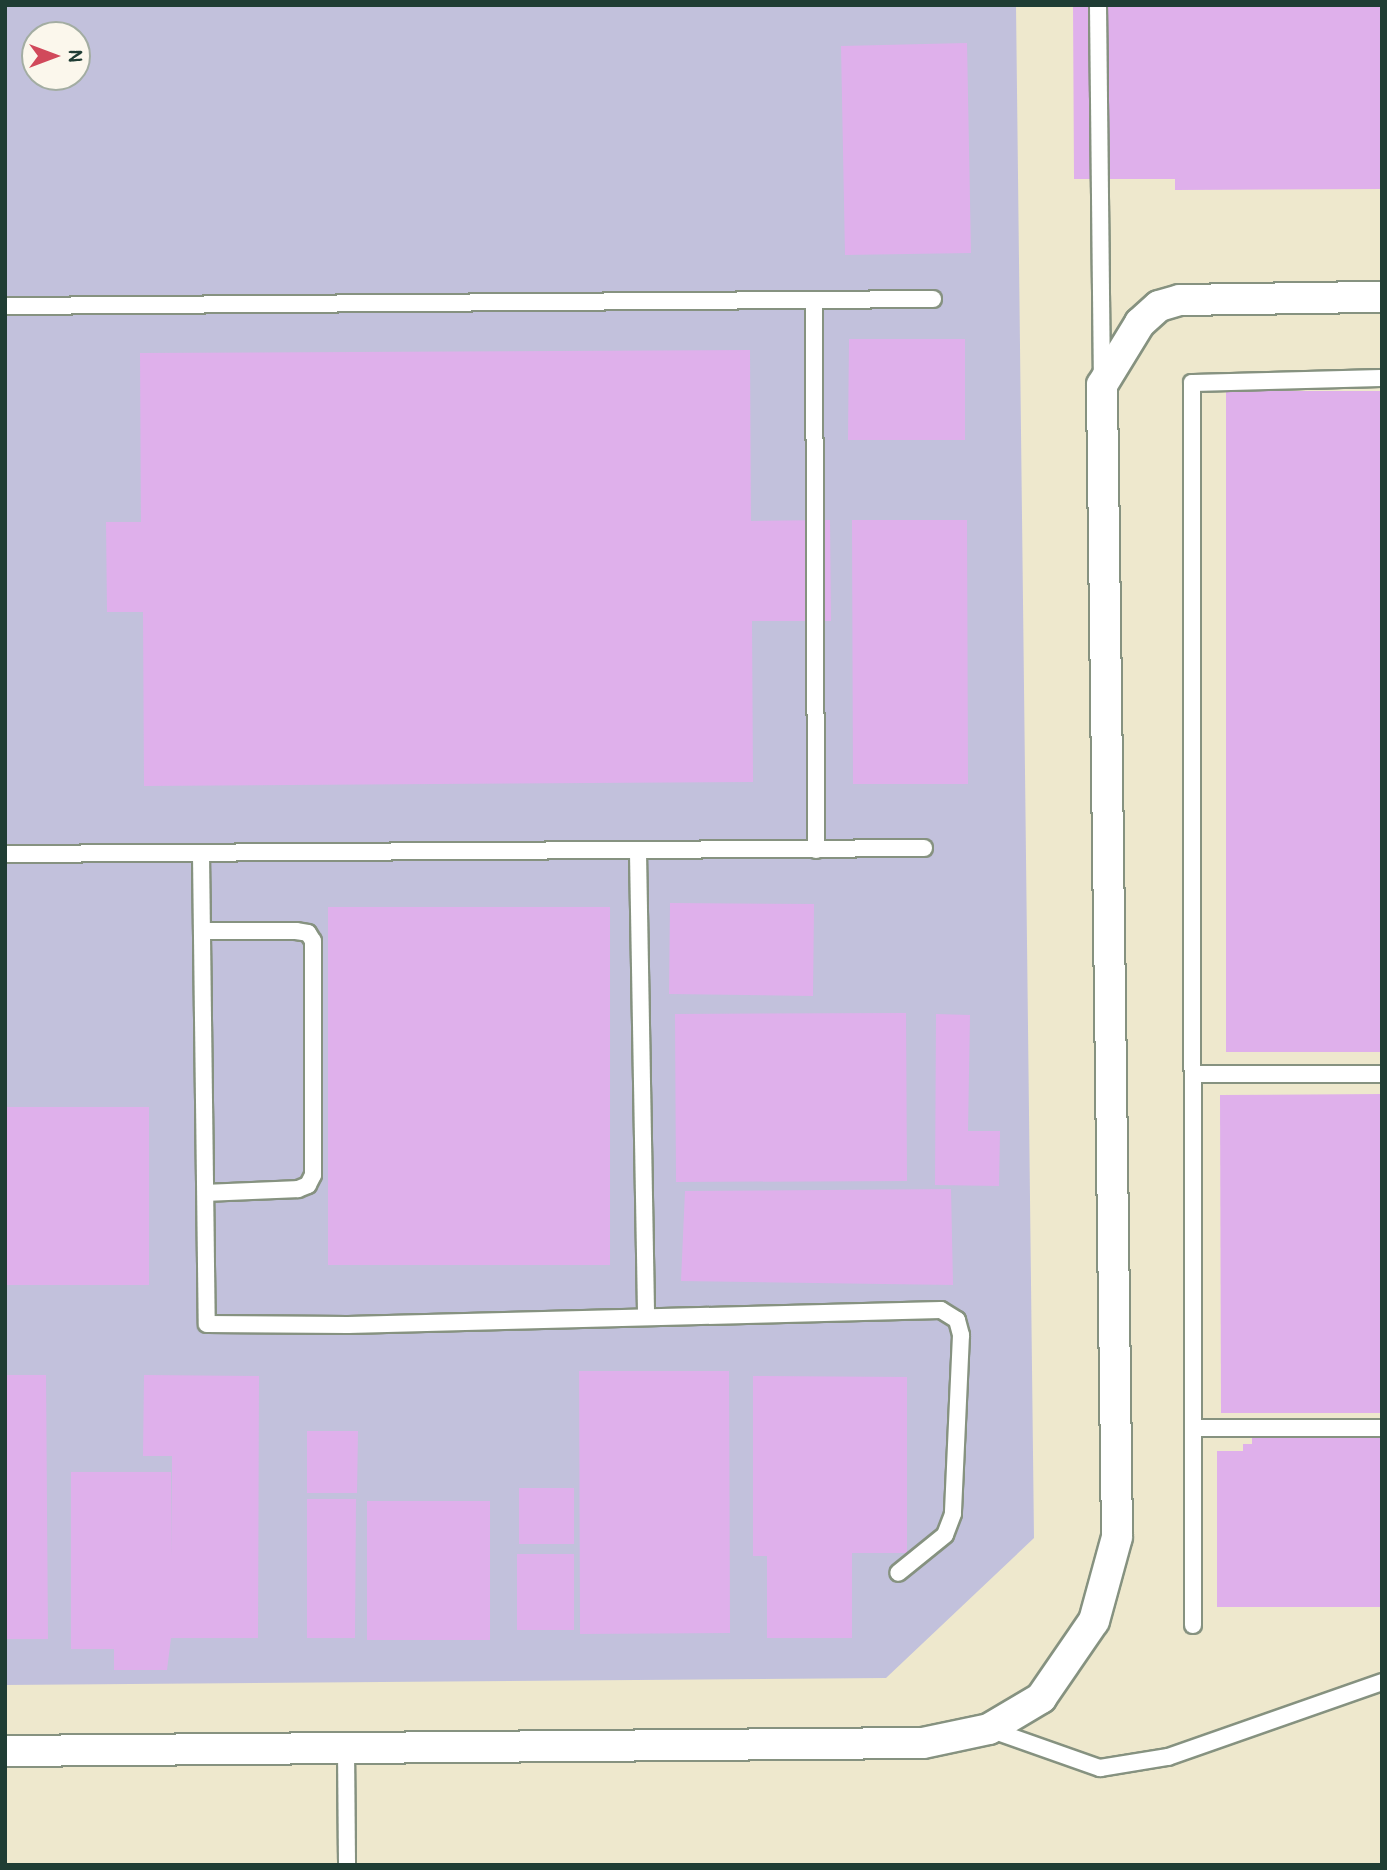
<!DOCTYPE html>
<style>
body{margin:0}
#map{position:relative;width:1387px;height:1870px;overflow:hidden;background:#eee8cd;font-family:Pangolin,sans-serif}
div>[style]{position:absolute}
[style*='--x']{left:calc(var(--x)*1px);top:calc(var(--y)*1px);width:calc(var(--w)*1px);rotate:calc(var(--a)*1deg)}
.industrial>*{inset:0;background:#c2c1dc}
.building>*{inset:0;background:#dfb0eb}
.roads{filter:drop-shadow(2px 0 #869280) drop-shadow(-2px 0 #869280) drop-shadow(0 2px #869280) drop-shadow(0 -2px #869280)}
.service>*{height:16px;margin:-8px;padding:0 8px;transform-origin:8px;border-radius:8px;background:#fff}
.minor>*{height:30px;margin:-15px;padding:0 15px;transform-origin:15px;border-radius:15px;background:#fff}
span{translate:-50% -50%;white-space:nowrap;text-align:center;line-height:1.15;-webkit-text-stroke:5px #fbf7ec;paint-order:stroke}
.frame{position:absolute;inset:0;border:7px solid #1f3d34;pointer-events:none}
.north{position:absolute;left:21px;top:21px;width:70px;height:70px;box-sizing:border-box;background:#fbf7ec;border:2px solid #a3ada2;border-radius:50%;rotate:90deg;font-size:19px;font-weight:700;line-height:28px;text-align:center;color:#1f3d34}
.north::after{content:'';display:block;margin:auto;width:24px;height:32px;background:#d1495b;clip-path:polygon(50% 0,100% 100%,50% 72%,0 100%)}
</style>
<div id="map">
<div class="industrial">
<i style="clip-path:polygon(evenodd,5px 5px,1016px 5px,1034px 1538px,886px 1678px,5px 1685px,5px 5px,35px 35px,77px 35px,77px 77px,35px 77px,35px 35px)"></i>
</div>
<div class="building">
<i style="clip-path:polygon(1073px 5px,1382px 5px,1382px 189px,1175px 190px,1175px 179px,1074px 179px)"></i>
<i style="clip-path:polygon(967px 43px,971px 253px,845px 255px,841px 46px)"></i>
<i style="clip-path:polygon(849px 339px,965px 339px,965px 440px,848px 440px)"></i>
<i style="clip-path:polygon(750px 350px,751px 521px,830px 520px,831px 621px,752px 621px,753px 782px,144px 786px,143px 612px,107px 612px,106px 522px,141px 522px,140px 353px)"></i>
<i style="clip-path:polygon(1226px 391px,1382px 391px,1382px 1052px,1226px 1052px)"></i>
<i style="clip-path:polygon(852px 520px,967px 520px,968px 784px,853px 784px)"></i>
<i style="clip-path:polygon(670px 903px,814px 904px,813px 996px,669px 994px)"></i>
<i style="clip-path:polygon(328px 907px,610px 907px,610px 1265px,328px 1265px)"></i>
<i style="clip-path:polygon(906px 1013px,907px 1181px,676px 1182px,675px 1014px)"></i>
<i style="clip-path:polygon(936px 1014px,970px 1015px,968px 1131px,1000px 1131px,999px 1186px,935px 1185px)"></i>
<i style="clip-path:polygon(1382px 1094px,1382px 1413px,1221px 1413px,1220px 1095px)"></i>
<i style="clip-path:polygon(5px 1107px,149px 1107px,149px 1285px,5px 1285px)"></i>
<i style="clip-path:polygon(951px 1189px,953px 1285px,681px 1281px,685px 1191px)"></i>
<i style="clip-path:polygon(579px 1371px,729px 1371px,730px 1633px,580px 1634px)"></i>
<i style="clip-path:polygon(5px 1375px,46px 1375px,48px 1639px,5px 1639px)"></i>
<i style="clip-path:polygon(144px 1375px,259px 1376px,258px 1638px,171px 1638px,167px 1670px,114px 1670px,114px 1649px,71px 1649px,71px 1472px,171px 1472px,172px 1558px,172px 1456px,143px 1456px)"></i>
<i style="clip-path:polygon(753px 1376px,907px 1377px,907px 1553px,852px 1553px,852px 1638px,767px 1638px,767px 1556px,753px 1556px)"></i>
<i style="clip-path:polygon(307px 1431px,358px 1431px,357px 1493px,307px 1493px)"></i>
<i style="clip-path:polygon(1252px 1435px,1382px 1436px,1382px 1607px,1217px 1607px,1217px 1451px,1243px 1451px,1243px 1444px,1252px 1444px)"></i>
<i style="clip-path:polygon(519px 1488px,574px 1488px,574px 1544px,519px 1544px)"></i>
<i style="clip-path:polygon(307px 1499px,356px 1499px,355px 1638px,307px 1638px)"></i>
<i style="clip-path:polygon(367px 1501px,490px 1501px,490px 1640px,367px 1640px)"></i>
<i style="clip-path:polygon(517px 1554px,574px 1554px,574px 1630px,517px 1630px)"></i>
</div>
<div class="roads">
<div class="service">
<i style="--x:1098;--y:5;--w:372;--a:89.4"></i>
<i style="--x:814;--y:300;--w:550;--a:89.79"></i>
<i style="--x:5;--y:306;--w:928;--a:-0.43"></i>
<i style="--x:638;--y:853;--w:463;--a:89"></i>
<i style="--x:5;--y:854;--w:919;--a:-0.37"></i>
<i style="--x:201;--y:855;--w:469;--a:89.3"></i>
<i style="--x:207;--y:1324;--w:141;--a:0.4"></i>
<i style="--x:348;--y:1325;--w:593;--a:-1.45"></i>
<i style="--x:941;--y:1310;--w:19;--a:32"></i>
<i style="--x:957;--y:1320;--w:16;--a:75"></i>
<i style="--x:961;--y:1335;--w:179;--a:92.6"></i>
<i style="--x:953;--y:1514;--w:22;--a:111"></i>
<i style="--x:945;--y:1535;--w:60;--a:141"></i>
<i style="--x:203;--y:931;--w:93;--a:0"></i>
<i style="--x:296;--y:931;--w:12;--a:9"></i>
<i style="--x:308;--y:933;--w:9;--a:58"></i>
<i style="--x:313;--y:941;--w:234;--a:90"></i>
<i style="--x:313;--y:1175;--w:11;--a:117"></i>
<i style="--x:308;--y:1185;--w:11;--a:158"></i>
<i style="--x:298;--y:1189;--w:92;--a:177.5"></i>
<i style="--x:1193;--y:1074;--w:189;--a:0"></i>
<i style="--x:1193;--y:1428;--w:189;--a:0"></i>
<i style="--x:1193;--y:1625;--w:1242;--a:-90.05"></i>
<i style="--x:1192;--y:383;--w:190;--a:-1.5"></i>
<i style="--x:989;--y:1729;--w:118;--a:19.4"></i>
<i style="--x:1100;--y:1768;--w:69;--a:-9.2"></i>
<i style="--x:1168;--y:1757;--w:227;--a:-19.3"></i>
<i style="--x:346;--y:1748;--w:117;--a:89.5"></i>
</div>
<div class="minor">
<i style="--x:5;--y:1751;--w:918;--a:-0.5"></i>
<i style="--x:923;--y:1743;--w:67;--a:-12"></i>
<i style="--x:989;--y:1729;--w:61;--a:-30.8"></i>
<i style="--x:1041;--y:1698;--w:93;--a:-55.5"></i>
<i style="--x:1094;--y:1621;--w:87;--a:-74.7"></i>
<i style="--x:1117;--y:1537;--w:1152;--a:-90.75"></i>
<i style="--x:1102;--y:385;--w:73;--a:-58.5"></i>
<i style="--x:1140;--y:323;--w:25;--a:-42"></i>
<i style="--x:1159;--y:306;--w:22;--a:-16"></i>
<i style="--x:1180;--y:300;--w:202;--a:-0.9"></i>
</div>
</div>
<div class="frame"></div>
<div class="north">N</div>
</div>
